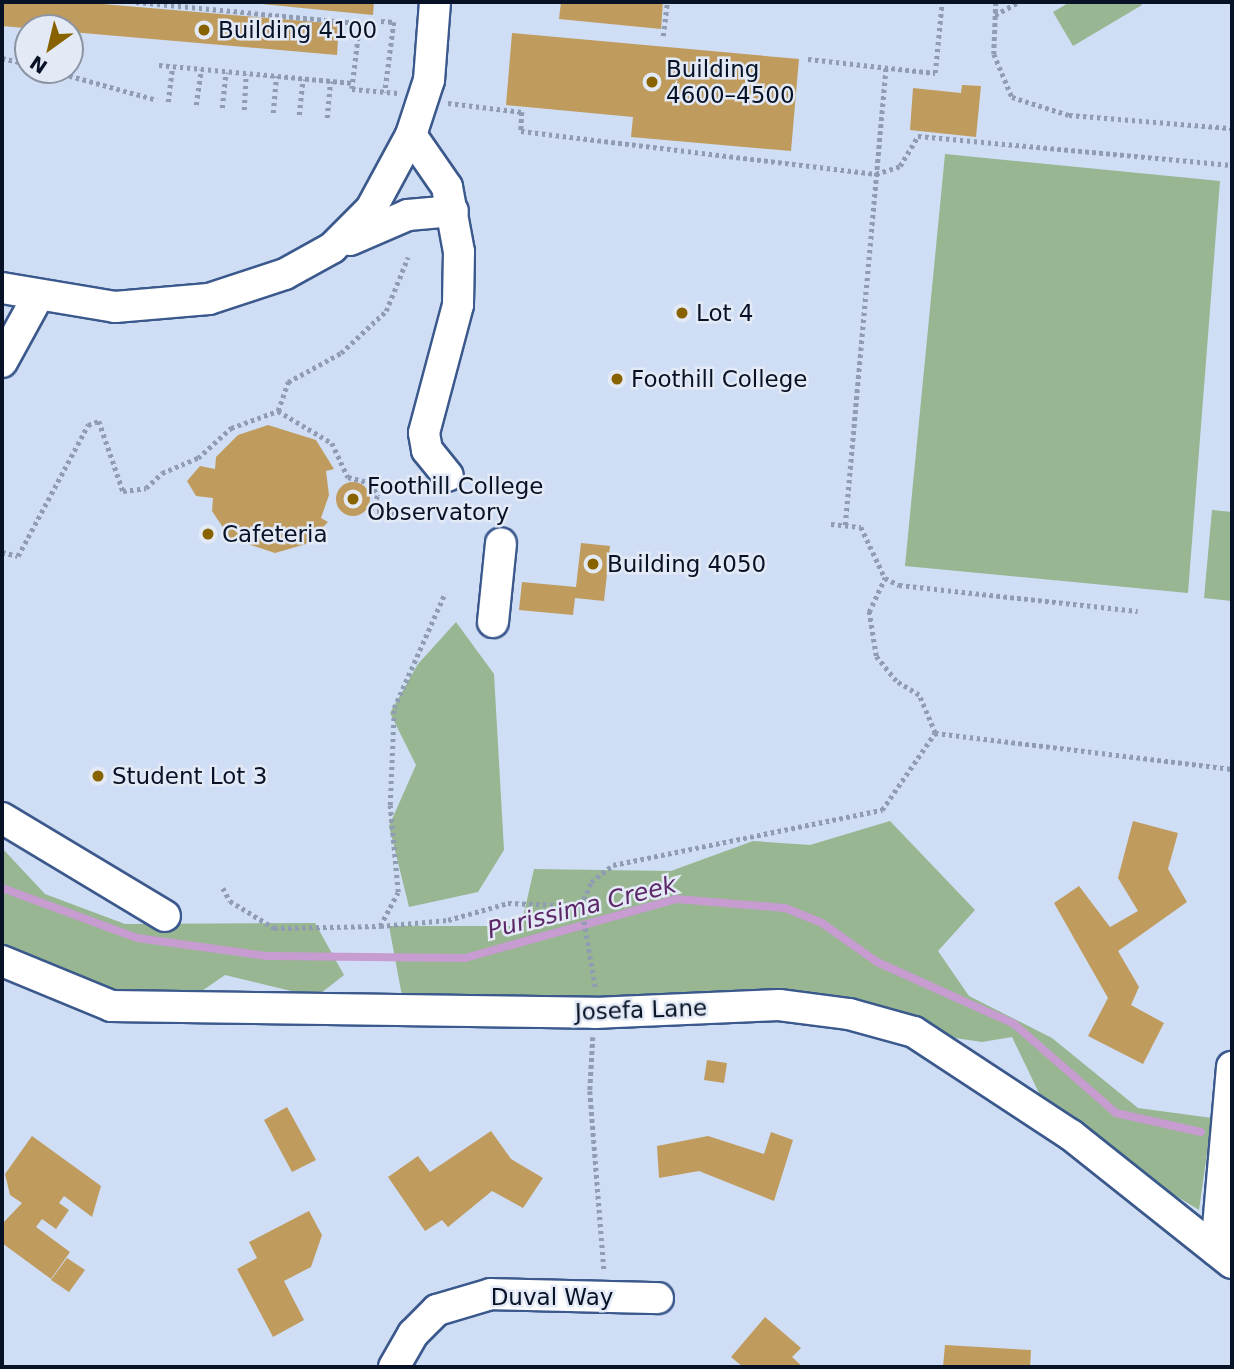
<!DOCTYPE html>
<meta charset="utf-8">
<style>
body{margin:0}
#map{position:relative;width:1234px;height:1369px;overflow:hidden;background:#cfdef5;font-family:"DejaVu Sans",sans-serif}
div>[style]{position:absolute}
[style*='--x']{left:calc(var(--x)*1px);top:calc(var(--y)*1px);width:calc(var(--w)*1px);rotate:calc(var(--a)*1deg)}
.green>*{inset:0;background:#97b691}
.stream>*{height:8px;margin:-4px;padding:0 4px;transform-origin:4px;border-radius:4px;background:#c79cd0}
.building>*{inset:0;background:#bf9b5e}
.round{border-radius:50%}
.path>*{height:4.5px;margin-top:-2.25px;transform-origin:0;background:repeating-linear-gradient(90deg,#8f9cb2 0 3.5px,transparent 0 7px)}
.roads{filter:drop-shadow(2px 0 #3b598c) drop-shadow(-2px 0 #3b598c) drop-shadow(0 2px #3b598c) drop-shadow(0 -2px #3b598c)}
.minor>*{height:30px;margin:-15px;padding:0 15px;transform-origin:15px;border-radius:15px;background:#fff}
.dots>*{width:19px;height:19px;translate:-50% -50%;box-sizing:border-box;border:4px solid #e3eaf6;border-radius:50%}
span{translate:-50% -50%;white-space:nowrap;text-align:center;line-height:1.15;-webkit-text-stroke:5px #e3eaf6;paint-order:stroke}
.poi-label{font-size:23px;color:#071226}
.left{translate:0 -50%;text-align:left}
.street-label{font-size:23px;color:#071226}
.water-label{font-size:24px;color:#5b2766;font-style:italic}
.frame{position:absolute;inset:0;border:4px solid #071226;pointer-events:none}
.north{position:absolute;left:14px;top:14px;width:70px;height:70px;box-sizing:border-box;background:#e3eaf6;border:2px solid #8b94a3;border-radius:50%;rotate:214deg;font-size:19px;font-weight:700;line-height:28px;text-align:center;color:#071226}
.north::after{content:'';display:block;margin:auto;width:24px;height:32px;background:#896200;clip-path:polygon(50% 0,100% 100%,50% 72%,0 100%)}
</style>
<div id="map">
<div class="green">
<i style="clip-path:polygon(1070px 2px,1140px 2px,1142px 5px,1073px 46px,1053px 12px)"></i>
<i style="clip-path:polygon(945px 154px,1220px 181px,1188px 593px,905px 566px)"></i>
<i style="clip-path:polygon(1212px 510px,1232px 512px,1232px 601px,1204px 598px)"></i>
<i style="clip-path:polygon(456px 622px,494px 674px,504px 850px,478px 892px,409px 907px,389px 826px,416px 765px,390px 713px,418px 664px)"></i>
<i style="clip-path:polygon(890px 821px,975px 910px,938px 951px,969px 996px,1052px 1038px,1138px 1108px,1212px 1118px,1199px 1210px,1052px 1120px,1012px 1037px,982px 1042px,942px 1036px,803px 994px,487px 1004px,402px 996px,389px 926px,521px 926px,534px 869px,671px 871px,753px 841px,810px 845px)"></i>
<i style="clip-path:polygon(2px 848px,45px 894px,125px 924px,315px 923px,344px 975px,316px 997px,225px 975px,186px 1002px,114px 996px,37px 968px,2px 945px)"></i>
</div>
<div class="stream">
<i style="--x:2;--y:888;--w:144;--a:20.3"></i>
<i style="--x:137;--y:938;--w:130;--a:7.9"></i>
<i style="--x:266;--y:956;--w:199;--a:0.6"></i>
<i style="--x:465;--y:958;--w:219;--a:-15.6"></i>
<i style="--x:676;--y:899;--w:109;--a:4.7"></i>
<i style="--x:785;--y:908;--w:40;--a:22"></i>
<i style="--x:822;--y:923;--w:67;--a:35.3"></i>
<i style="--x:877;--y:962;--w:150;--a:24.3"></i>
<i style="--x:1014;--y:1024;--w:135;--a:41.1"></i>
<i style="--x:1116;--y:1113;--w:87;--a:12.6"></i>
</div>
<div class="building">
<i style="clip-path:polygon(2px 2px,79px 2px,339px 24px,337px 55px,2px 26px)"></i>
<i style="clip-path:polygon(241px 2px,374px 2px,373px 15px)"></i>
<i style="clip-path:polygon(561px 2px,663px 2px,661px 29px,559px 19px)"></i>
<i style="clip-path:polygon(512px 33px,799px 59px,791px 151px,631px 137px,633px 117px,506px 105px)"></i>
<i style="clip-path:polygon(962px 85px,981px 86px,976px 137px,910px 130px,913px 88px,961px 93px)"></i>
<i style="clip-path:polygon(268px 425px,316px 440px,334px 469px,326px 471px,329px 495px,321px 518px,328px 522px,306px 544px,275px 553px,230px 538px,212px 511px,213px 498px,196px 496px,187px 481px,200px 466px,215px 469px,216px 457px,238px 435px)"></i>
<i class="round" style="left:336px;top:482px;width:34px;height:34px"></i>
<i style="clip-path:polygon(581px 543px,610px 546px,604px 601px,575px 598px,573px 615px,519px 610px,522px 582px,576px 587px)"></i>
<i style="clip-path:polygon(1133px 821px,1178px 833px,1168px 869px,1187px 902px,1118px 951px,1139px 987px,1131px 1005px,1164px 1023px,1143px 1064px,1088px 1036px,1108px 998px,1054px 903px,1079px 886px,1110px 927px,1138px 911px,1118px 878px)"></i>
<i style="clip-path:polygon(707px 1060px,727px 1063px,724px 1083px,704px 1080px)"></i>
<i style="clip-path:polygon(287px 1107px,316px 1160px,292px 1172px,264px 1120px)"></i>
<i style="clip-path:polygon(491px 1131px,511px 1159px,543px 1178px,523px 1208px,492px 1191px,448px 1227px,442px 1220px,425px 1231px,388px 1177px,418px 1156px,430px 1172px)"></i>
<i style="clip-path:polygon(771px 1132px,793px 1140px,774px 1201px,699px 1171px,659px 1178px,657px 1146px,708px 1136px,764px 1154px)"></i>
<i style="clip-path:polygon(32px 1136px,101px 1186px,92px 1217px,64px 1196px,59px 1203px,69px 1210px,56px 1229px,42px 1219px,36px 1227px,70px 1252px,51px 1279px,2px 1243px,2px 1224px,22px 1203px,10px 1195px,5px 1174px)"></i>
<i style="clip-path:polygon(309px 1211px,322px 1235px,311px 1267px,284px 1281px,304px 1320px,273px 1337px,237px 1269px,257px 1258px,249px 1242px)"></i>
<i style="clip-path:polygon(67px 1258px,85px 1270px,69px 1292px,51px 1280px)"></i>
<i style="clip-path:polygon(765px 1317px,801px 1348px,792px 1357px,803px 1367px,743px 1367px,731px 1357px)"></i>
<i style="clip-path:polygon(945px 1345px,1031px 1350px,1030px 1367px,943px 1367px)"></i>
</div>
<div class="path">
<i style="--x:136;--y:2;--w:225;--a:5.4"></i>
<i style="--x:360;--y:23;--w:66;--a:96.9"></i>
<i style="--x:352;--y:89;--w:46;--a:5"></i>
<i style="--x:996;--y:2;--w:52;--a:92.2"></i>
<i style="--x:994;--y:54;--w:47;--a:67.3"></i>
<i style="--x:1012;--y:97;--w:60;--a:17.5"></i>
<i style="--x:1069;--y:115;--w:164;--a:4.6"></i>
<i style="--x:995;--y:15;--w:26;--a:-29"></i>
<i style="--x:381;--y:21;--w:13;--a:4"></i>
<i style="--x:394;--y:22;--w:71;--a:97.3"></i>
<i style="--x:663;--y:36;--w:34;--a:-83"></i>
<i style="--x:2;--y:58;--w:27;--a:13"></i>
<i style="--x:808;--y:59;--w:128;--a:6.3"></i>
<i style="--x:935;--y:73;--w:71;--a:-84.4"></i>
<i style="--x:159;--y:65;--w:194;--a:5.3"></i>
<i style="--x:49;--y:70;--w:112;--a:15.5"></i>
<i style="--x:168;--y:102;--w:35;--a:-83"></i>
<i style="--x:448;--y:103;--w:75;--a:6.9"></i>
<i style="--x:522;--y:112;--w:19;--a:93"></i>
<i style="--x:521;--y:131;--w:358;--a:6.9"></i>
<i style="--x:876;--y:174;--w:25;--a:-18"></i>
<i style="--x:900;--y:166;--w:35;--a:-59"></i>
<i style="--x:918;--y:136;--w:315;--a:5.3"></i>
<i style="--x:196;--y:105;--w:36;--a:-82"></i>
<i style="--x:222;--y:108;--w:36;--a:-84"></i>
<i style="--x:244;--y:110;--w:36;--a:-87"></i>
<i style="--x:273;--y:113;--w:37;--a:-85"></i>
<i style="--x:299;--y:115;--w:36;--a:-84"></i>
<i style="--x:327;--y:118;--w:37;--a:-85"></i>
<i style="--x:278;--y:411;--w:31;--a:-71"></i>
<i style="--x:288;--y:382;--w:60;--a:-28.7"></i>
<i style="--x:341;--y:353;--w:62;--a:-43"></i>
<i style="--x:386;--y:311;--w:58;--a:-67.8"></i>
<i style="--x:831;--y:524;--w:30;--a:6"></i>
<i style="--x:861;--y:527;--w:56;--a:64.8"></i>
<i style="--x:885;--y:578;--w:16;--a:27"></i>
<i style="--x:899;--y:585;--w:240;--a:6.2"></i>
<i style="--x:845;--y:525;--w:458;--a:-84.9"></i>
<i style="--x:2;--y:552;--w:16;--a:14"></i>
<i style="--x:18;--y:556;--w:149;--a:-61.9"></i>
<i style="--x:88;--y:425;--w:12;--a:-20"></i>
<i style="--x:99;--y:421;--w:74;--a:71.1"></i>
<i style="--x:123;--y:491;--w:23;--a:-7"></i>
<i style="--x:146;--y:488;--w:22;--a:-43"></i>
<i style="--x:162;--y:473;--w:39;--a:-23"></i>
<i style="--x:198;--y:458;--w:45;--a:-42.3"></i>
<i style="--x:231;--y:428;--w:50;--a:-19.9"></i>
<i style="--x:278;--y:411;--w:63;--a:30.7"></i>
<i style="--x:332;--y:443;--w:38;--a:65"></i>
<i style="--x:348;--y:477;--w:24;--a:15"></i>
<i style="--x:371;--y:483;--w:15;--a:62"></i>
<i style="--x:378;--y:496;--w:16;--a:120"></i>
<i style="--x:370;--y:510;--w:62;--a:8.4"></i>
<i style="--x:935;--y:733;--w:299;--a:6.9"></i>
<i style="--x:223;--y:888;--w:15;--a:62"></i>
<i style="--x:230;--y:901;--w:52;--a:31.5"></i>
<i style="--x:274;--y:928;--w:106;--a:-1.1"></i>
<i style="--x:380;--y:926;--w:38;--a:-62"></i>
<i style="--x:398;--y:892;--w:87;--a:-95.3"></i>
<i style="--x:390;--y:805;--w:97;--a:-87.6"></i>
<i style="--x:394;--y:708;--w:126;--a:-66.1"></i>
<i style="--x:380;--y:926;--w:68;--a:-5"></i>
<i style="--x:448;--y:920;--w:62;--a:-15.8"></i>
<i style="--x:508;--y:903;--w:73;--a:2.4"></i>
<i style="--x:595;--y:987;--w:82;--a:-99.8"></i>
<i style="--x:581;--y:906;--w:26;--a:-67"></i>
<i style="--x:591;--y:882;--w:28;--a:-38"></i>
<i style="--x:613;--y:865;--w:275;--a:-11.6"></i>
<i style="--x:882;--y:810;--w:93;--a:-55.5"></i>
<i style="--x:935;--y:733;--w:41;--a:-112.8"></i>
<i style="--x:919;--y:695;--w:27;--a:-149"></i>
<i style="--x:896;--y:681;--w:32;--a:-129"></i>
<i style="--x:876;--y:656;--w:45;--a:-99"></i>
<i style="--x:869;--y:612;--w:38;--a:-65"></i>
<i style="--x:593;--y:1037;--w:54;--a:93.2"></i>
<i style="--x:590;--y:1091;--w:179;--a:85.5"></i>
</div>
<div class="roads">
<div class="minor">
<i style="--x:411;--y:135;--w:63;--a:55.3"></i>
<i style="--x:447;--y:187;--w:66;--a:79.5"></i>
<i style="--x:459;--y:252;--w:53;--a:91.1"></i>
<i style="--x:458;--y:305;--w:132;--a:104.9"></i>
<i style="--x:424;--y:433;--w:17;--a:80"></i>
<i style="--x:427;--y:450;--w:33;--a:51"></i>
<i style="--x:350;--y:240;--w:63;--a:-23.3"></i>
<i style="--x:408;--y:215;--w:45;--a:-5.1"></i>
<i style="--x:2;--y:288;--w:115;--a:9.5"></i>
<i style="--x:115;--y:307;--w:94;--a:-4.9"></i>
<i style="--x:209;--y:299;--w:80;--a:-18.2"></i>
<i style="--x:285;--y:274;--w:54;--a:-29"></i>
<i style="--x:332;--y:248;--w:55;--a:-45"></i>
<i style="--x:371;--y:209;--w:84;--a:-61.6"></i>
<i style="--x:411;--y:135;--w:58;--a:-71.9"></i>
<i style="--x:429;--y:80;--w:78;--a:-85.6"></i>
<i style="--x:2;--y:362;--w:73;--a:-61.3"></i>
<i style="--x:493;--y:622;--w:79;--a:-84.2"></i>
<i style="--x:2;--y:818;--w:190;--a:31"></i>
<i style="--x:2;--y:961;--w:118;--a:22.4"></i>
<i style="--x:111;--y:1006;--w:484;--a:0.8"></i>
<i style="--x:595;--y:1013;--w:184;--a:-2.5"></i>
<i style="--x:779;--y:1005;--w:71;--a:7.3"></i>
<i style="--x:849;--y:1014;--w:67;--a:15.5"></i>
<i style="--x:914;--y:1032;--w:188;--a:33.3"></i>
<i style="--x:1071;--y:1135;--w:206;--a:38.5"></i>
<i style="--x:1216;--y:1250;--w:184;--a:-85"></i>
<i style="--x:394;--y:1367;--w:38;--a:-60"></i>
<i style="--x:413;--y:1334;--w:34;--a:-45"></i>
<i style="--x:437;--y:1310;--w:56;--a:-16.5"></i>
<i style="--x:491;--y:1294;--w:167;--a:1.4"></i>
</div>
</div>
<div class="dots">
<i style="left:204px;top:30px;background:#896200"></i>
<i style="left:652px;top:82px;background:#896200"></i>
<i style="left:682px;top:313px;background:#896200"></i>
<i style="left:617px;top:379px;background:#896200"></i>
<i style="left:353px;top:499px;background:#896200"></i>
<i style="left:208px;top:534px;background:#896200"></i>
<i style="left:593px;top:564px;background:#896200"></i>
<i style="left:98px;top:776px;background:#896200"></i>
</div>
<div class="poi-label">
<span class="left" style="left:218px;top:30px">Building 4100</span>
<span class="left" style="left:666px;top:82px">Building<br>4600–4500</span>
<span class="left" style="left:696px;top:313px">Lot 4</span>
<span class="left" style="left:631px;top:379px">Foothill College</span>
<span class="left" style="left:367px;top:499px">Foothill College<br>Observatory</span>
<span class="left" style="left:222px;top:534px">Cafeteria</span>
<span class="left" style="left:607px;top:564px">Building 4050</span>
<span class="left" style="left:112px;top:776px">Student Lot 3</span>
</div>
<div class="street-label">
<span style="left:641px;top:1010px;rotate:-2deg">Josefa Lane</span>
<span style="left:552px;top:1297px">Duval Way</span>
</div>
<div class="water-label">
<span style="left:582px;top:908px;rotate:-14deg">Purissima Creek</span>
</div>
<div class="frame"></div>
<div class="north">N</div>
</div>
